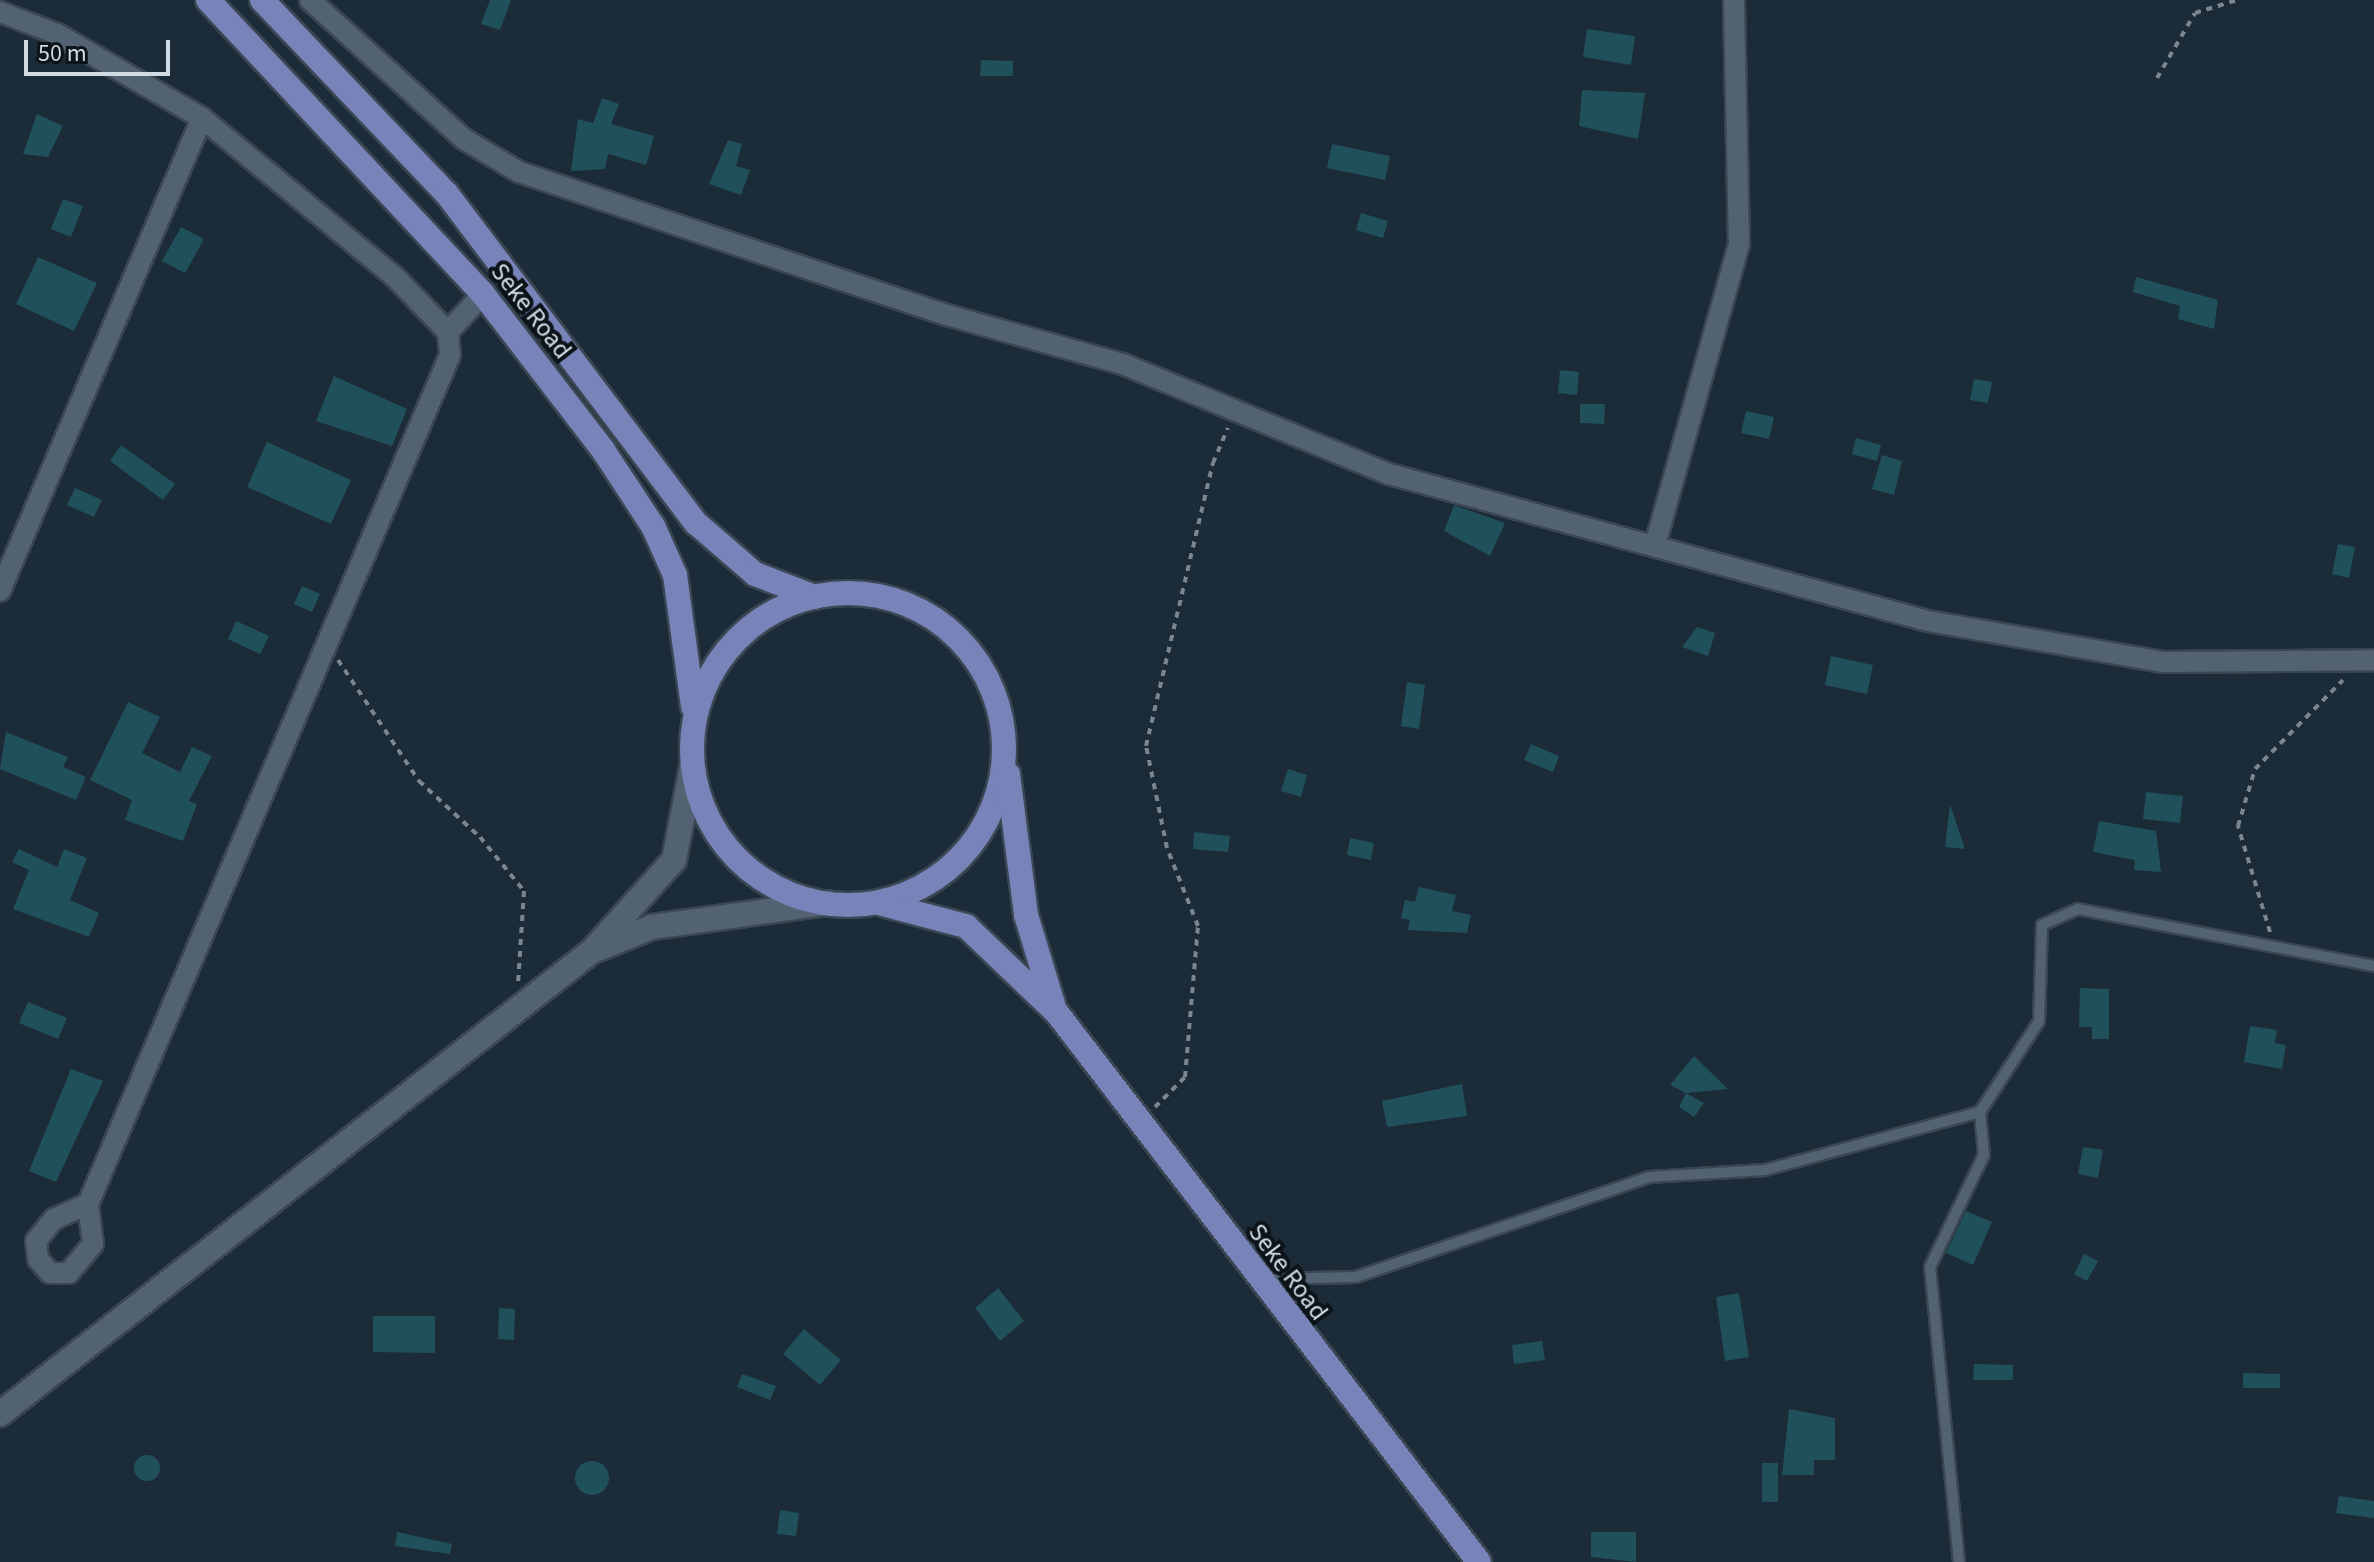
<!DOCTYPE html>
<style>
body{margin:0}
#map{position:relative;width:2374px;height:1562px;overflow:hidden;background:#1c2b38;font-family:"Source Sans 3",sans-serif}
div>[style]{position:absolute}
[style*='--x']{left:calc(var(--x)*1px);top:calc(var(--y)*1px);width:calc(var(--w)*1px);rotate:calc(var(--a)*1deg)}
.building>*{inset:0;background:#20515b}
.round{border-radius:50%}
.path>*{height:4px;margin-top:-2px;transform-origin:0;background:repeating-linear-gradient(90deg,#7a8690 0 6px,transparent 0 12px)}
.roads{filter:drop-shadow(2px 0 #3a4752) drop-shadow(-2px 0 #3a4752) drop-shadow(0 2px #3a4752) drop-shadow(0 -2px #3a4752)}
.lane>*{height:10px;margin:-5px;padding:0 5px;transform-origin:5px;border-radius:5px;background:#526272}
.street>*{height:20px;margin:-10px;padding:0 10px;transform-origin:10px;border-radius:10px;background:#526272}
.secondary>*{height:24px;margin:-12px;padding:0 12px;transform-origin:12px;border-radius:12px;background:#526272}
.primary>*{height:24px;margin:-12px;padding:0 12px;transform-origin:12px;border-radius:12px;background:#7883b9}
.primary>.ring{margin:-12px;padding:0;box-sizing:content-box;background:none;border:24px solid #7883b9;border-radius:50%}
span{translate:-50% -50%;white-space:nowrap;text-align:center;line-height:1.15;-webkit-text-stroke:8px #0c1319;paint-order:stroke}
.street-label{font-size:26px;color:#d1dbe3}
.scale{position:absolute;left:24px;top:40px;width:146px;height:36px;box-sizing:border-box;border:4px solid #d1dbe3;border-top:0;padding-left:10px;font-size:24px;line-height:28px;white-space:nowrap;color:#d1dbe3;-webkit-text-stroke:6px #0c1319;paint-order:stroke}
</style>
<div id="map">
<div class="building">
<i style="clip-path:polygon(490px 0,511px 0,500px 30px,481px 24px)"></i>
<i style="clip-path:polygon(1587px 29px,1635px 36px,1631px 65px,1583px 57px)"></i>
<i style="clip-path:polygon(981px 60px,1013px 61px,1013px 76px,980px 76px)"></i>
<i style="clip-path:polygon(1582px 90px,1645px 93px,1638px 139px,1579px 126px)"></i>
<i style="clip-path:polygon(602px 98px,619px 104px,611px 124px,654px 136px,646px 165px,608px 154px,605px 169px,571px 171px,578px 119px,593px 123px)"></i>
<i style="clip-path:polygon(37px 114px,63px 126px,48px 157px,23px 154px)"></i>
<i style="clip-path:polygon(728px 140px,742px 144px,736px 166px,750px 170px,741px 195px,709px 184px)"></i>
<i style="clip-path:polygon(1332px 144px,1390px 156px,1385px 180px,1327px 168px)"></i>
<i style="clip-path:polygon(63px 199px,83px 206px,71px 237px,51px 229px)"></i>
<i style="clip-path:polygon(1361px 213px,1388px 221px,1383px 238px,1356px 230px)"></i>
<i style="clip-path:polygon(181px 227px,204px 239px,185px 273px,162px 261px)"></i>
<i style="clip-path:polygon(38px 257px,97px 283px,74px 331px,16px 304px)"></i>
<i style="clip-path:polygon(2136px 277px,2218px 300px,2214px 329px,2178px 319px,2180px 306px,2133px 292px)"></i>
<i style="clip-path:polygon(1560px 370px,1579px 372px,1577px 395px,1558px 393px)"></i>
<i style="clip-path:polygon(334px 376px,407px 409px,392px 446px,316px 421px)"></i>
<i style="clip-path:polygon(1974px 379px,1992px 382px,1988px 403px,1970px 400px)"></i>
<i style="clip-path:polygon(1580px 404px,1605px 404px,1604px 424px,1580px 423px)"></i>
<i style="clip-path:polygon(1746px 411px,1774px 417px,1769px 439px,1741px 433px)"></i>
<i style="clip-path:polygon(1856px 438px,1881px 445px,1877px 461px,1852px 454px)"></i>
<i style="clip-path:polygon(267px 442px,351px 480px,331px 524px,247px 487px)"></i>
<i style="clip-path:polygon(121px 445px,175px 484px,163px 500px,110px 461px)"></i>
<i style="clip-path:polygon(1882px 455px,1902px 461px,1894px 495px,1872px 489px)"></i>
<i style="clip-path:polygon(75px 488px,102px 500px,94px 517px,67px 505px)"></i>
<i style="clip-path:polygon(1454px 505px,1505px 523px,1490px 556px,1444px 531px)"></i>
<i style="clip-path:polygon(2338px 544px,2355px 547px,2349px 578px,2332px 574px)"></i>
<i style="clip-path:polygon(302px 586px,320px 594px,312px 612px,294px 604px)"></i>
<i style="clip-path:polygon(236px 621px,269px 636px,260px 654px,228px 639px)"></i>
<i style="clip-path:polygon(1697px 627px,1715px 633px,1708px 656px,1682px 647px)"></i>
<i style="clip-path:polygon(1831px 656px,1873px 665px,1867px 694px,1825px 685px)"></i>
<i style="clip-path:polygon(1407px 682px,1425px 685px,1419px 729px,1401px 726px)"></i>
<i style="clip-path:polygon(128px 702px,160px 717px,142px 753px,180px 772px,192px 747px,212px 756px,189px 801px,197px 804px,183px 841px,125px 820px,132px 800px,90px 780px)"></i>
<i style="clip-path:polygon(6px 732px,68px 757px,63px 767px,86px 777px,76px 800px,0 769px)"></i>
<i style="clip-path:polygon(1531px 744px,1559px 756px,1553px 772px,1524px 760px)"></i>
<i style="clip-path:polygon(1288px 769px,1307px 775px,1301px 797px,1281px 791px)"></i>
<i style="clip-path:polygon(2146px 792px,2183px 796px,2180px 823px,2143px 819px)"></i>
<i style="clip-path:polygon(1950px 804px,1965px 849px,1945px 847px)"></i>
<i style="clip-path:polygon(2099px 821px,2156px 831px,2161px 872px,2134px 870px,2135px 860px,2093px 852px)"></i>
<i style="clip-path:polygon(1194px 832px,1230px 836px,1228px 852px,1193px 849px)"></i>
<i style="clip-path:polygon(1350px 838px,1374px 843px,1371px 860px,1347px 855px)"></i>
<i style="clip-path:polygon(19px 849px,57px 867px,64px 849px,87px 858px,70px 900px,99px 913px,89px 937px,13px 909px,29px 870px,12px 862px)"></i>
<i style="clip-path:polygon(1419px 887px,1456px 895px,1452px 911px,1471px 915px,1467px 933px,1408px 930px,1410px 920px,1401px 918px,1405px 900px,1415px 902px)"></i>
<i style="clip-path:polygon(2080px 988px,2109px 989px,2109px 1039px,2092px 1039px,2092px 1027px,2079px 1027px)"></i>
<i style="clip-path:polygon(28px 1002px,67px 1018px,58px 1039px,19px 1023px)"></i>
<i style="clip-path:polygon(2250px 1026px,2277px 1030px,2275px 1043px,2286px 1045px,2282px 1069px,2244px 1062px)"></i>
<i style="clip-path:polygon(1694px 1056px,1728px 1089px,1686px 1093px,1704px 1103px,1694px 1117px,1679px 1107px,1686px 1093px,1670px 1085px)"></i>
<i style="clip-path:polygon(71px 1069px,103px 1081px,56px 1182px,29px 1171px)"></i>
<i style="clip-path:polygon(1462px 1084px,1467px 1116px,1387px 1127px,1382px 1101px)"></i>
<i style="clip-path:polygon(2083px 1147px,2103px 1150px,2098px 1178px,2078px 1174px)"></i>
<i style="clip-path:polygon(1966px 1211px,1992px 1222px,1973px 1265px,1946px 1253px)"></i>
<i style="clip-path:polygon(2084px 1254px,2098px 1261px,2087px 1281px,2074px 1274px)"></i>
<i style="clip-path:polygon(998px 1288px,1024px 1321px,1000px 1341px,975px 1308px)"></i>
<i style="clip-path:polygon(1739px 1293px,1749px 1357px,1725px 1361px,1716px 1297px)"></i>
<i style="clip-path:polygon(499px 1308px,515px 1309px,514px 1340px,498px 1339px)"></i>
<i style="clip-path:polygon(373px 1316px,435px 1316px,435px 1353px,373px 1352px)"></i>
<i style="clip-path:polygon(804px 1329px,841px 1360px,820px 1385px,783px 1354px)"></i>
<i style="clip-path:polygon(1542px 1341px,1545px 1360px,1514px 1364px,1512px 1345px)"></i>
<i style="clip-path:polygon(1974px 1364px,2013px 1365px,2013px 1380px,1973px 1380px)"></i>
<i style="clip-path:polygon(2243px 1373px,2280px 1374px,2280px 1388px,2243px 1388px)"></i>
<i style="clip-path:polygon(742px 1374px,776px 1386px,770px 1400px,737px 1387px)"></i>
<i style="clip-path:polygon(1789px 1409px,1835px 1418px,1835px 1460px,1814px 1460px,1814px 1475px,1782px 1475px)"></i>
<i class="round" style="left:134px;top:1455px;width:26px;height:26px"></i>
<i class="round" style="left:575px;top:1461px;width:34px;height:34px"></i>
<i style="clip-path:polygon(1762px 1463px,1778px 1463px,1778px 1502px,1762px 1502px)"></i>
<i style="clip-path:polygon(2339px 1496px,2374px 1501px,2374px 1518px,2336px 1513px)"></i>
<i style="clip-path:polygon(780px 1510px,799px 1513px,796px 1536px,777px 1534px)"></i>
<i style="clip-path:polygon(397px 1532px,452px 1544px,450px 1554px,395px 1546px)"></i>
<i style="clip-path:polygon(1591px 1532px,1636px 1532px,1636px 1562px,1591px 1557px)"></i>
</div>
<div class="path">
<i style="--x:2157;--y:78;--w:75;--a:-59.7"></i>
<i style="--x:2195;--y:13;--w:44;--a:-17.2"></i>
<i style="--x:338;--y:660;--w:146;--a:56.2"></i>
<i style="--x:419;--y:781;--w:83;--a:42.6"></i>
<i style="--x:480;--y:837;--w:70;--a:50.8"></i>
<i style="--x:524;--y:891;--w:93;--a:93.7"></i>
<i style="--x:2270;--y:932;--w:111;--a:-106.8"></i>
<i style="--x:2238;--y:826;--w:59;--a:-73.4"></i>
<i style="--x:2255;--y:769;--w:125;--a:-45.3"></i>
<i style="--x:1155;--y:1107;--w:42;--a:-45"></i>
<i style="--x:1185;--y:1077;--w:152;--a:-85.1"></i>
<i style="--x:1198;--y:926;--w:84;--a:-111.7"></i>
<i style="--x:1167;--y:848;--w:104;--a:-101.6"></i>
<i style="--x:1146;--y:746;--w:291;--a:-76.7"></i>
<i style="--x:1213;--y:463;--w:38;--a:-67"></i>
</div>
<div class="roads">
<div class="lane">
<i style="--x:1265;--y:1279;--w:91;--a:-1.3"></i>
<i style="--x:1356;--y:1277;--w:310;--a:-18.8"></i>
<i style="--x:1649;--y:1177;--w:116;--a:-3.5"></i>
<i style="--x:1765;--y:1170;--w:223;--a:-15.1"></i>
<i style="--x:1980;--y:1112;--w:108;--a:-57"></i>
<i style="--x:2039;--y:1021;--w:96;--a:-88.2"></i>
<i style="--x:2042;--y:925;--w:39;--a:-24"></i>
<i style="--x:2078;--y:909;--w:301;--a:10.9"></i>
<i style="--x:1959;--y:1562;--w:296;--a:-95.6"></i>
<i style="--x:1930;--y:1267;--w:124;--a:-64.3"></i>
<i style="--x:1984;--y:1155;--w:43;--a:-95.3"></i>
</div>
<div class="street">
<i style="--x:310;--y:0;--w:207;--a:42.1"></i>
<i style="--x:464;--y:139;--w:64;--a:31"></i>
<i style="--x:519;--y:172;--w:451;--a:18.5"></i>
<i style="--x:947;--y:315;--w:183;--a:15.6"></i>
<i style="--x:1123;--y:364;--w:288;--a:22.5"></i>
<i style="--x:1389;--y:474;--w:559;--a:15.26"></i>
<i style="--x:1928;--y:621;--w:239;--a:9.9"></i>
<i style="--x:2163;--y:662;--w:211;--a:-0.5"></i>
<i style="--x:0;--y:12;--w:61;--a:21.1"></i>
<i style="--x:57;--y:34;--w:168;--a:30.1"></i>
<i style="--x:202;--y:118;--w:250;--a:39.5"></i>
<i style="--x:395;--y:277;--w:76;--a:46.1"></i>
<i style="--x:448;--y:332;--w:23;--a:85"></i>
<i style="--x:450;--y:355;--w:923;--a:113.09"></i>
<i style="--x:88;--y:1204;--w:40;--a:82.9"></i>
<i style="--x:93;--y:1244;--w:38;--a:130"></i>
<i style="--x:69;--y:1273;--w:19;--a:180"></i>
<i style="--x:50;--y:1273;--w:18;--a:-131"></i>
<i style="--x:38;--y:1259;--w:18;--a:-96"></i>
<i style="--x:36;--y:1241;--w:28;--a:-51"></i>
<i style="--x:54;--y:1219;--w:37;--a:-24"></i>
<i style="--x:448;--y:332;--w:52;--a:-47.4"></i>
<i style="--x:1655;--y:545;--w:313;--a:-74.4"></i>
<i style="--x:1739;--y:244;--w:244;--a:-91.2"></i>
<i style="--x:0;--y:591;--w:514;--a:-66.87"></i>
</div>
<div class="secondary">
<i style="--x:598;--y:949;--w:58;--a:-22.2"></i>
<i style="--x:652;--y:927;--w:177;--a:-7.8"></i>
<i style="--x:0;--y:1414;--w:752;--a:-38.03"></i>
<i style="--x:592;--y:951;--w:122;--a:-48"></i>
<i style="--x:674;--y:860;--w:95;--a:-79"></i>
</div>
<div class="primary">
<i style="--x:208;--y:0;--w:403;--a:46.9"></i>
<i style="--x:483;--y:294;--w:197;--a:52.4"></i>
<i style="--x:603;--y:450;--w:91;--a:56.7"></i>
<i style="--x:653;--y:526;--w:54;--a:65.8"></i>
<i style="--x:675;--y:575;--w:133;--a:82.2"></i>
<i style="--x:262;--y:0;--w:268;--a:46.4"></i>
<i style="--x:447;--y:194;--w:413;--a:52.9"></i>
<i style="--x:696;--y:523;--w:78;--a:40.8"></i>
<i style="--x:755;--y:574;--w:64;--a:21"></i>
<i class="ring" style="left:692px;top:593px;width:288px;height:288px"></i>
<i style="--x:1008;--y:774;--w:142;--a:82.7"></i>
<i style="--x:1026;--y:915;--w:93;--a:73.1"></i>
<i style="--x:882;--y:904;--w:87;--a:14.7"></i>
<i style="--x:966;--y:926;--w:126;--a:43.7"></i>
<i style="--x:1057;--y:1013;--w:692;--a:52.45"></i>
</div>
</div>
<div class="street-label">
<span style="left:531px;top:311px;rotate:52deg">Seke Road</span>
<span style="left:1288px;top:1272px;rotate:53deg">Seke Road</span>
</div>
<div class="scale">50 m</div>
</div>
